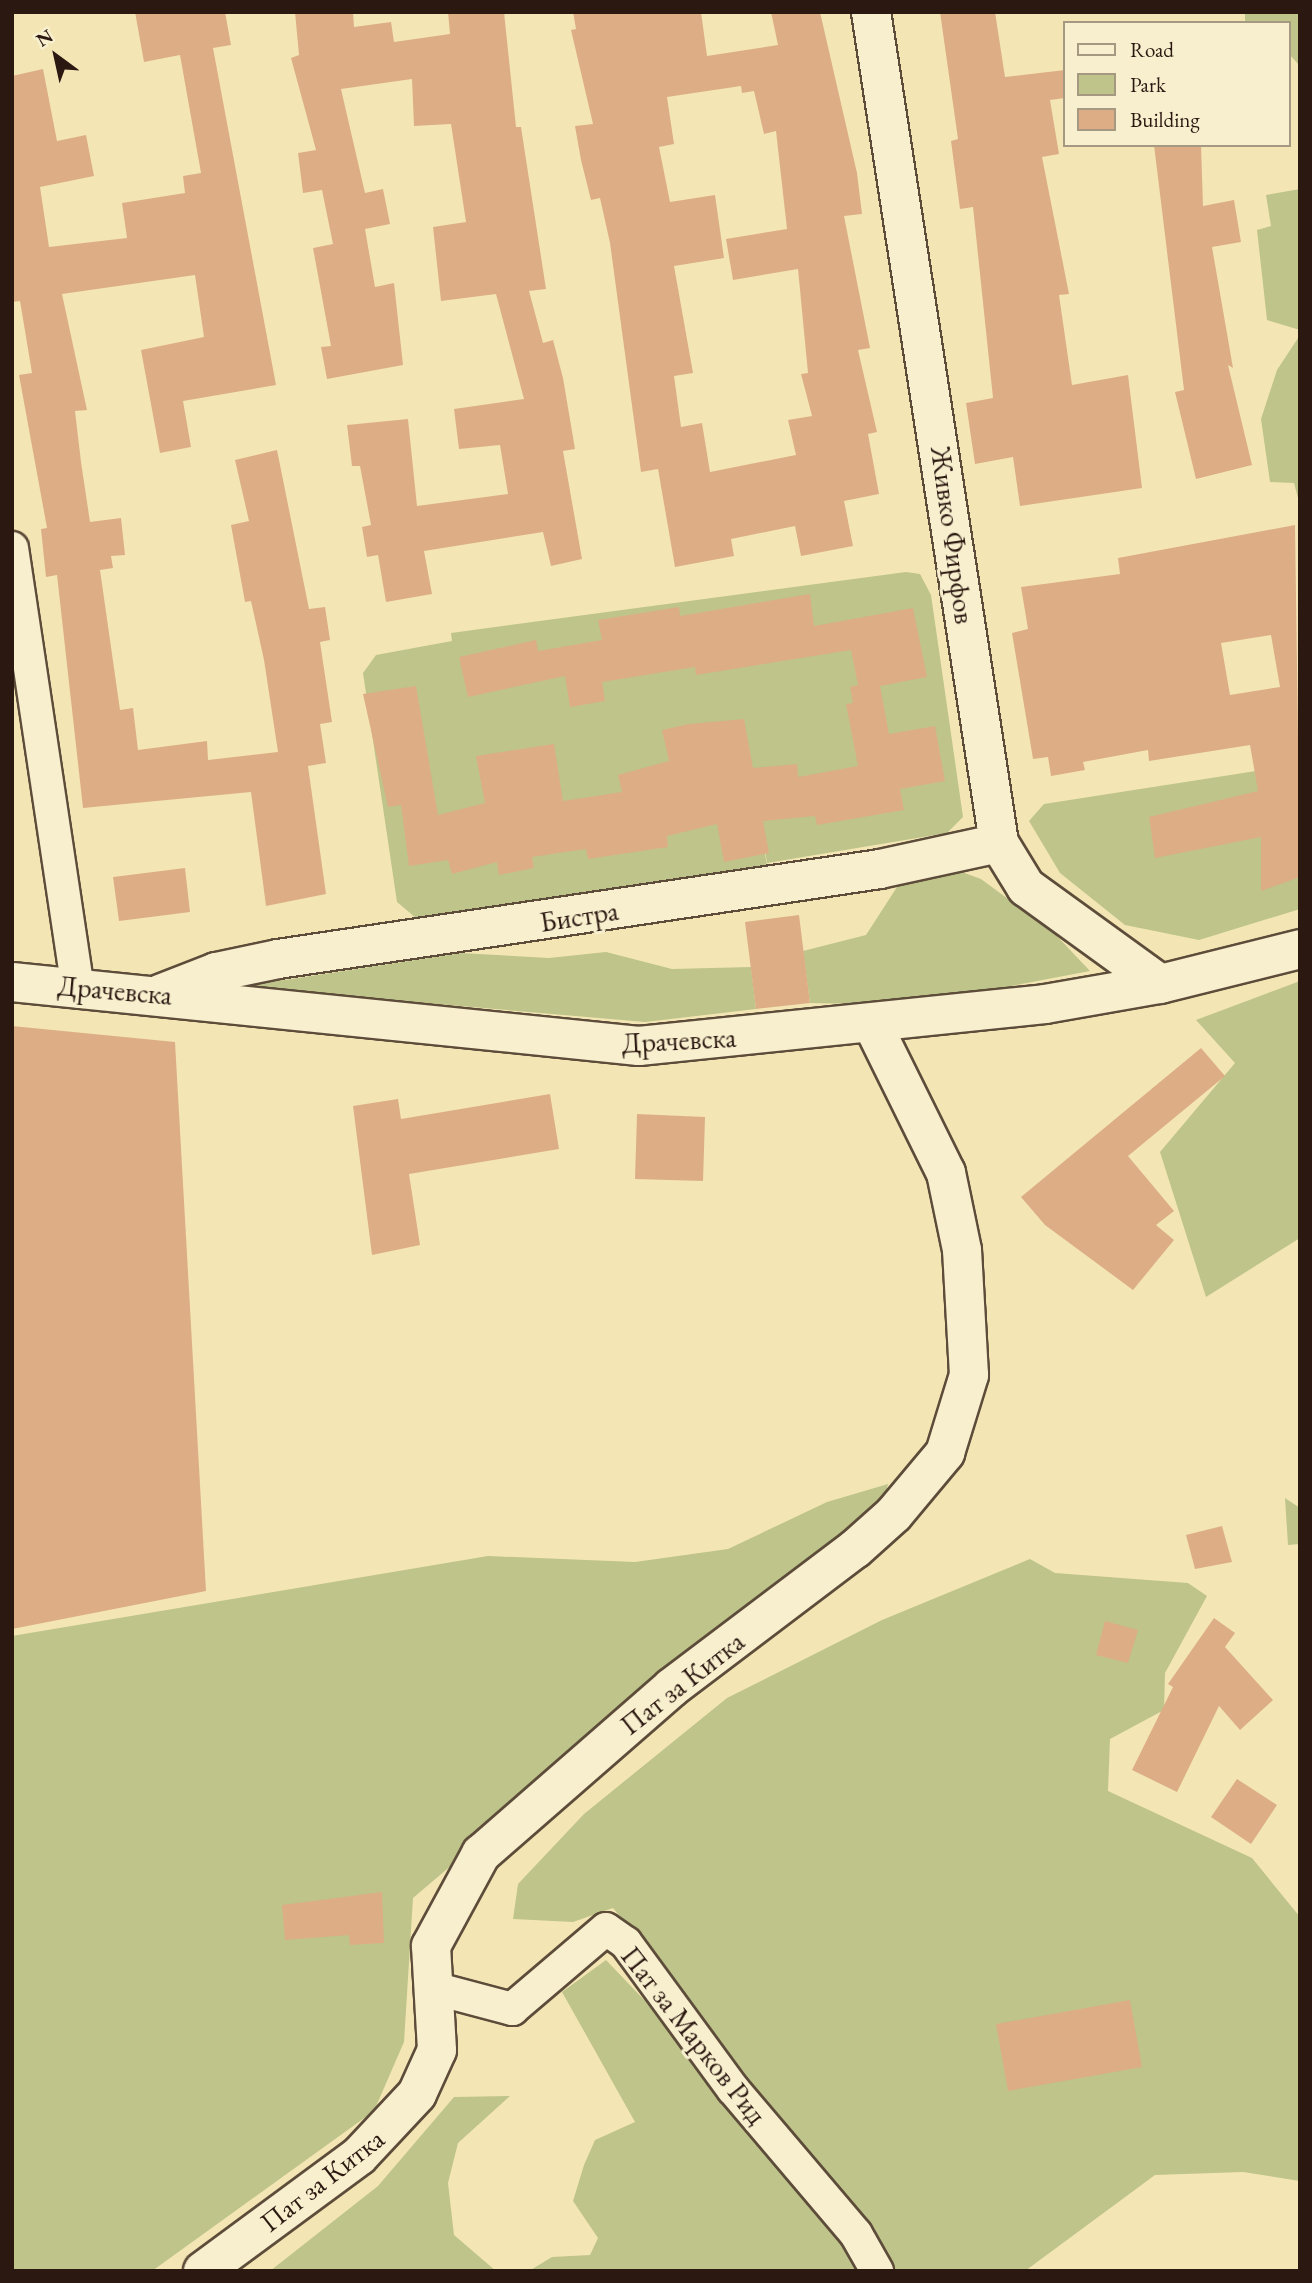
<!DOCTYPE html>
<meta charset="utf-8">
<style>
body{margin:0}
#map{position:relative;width:1312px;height:2283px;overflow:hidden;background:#f3e6b4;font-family:"EB Garamond",serif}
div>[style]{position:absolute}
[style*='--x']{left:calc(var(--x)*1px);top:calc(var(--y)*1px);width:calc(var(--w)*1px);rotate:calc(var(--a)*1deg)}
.green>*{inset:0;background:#bec48a}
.building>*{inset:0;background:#ddae86}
.roads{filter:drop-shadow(2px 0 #5d4c3a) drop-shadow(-2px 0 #5d4c3a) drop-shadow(0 2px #5d4c3a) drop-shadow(0 -2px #5d4c3a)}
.minor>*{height:32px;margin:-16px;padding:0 16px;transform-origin:16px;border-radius:16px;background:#f7efce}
.tertiary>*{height:38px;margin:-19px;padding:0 19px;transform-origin:19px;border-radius:19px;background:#f7efce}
.secondary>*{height:38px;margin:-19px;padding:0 19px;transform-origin:19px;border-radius:19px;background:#f7efce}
span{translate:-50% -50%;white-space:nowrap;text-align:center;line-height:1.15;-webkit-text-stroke:6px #f7efce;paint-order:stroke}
.street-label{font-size:28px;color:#2b1811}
.frame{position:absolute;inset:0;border:14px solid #2b1811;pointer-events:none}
.legend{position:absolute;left:1063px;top:21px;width:228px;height:126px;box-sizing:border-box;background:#f7efce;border:2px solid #a59982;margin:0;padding:9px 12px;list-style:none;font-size:21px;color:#2b1811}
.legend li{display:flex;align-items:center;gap:14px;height:35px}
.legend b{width:35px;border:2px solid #a59982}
.north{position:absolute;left:21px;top:21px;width:70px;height:70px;-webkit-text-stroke:5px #f7efce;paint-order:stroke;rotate:327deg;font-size:19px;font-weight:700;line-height:28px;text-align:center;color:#2b1811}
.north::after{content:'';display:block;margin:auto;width:24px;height:32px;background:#2b1811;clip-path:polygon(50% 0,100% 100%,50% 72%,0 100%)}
</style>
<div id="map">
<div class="green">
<i style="clip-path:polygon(1245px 12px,1300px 12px,1300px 66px,1289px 54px,1289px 23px,1245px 23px)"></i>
<i style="clip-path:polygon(1300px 189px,1300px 330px,1267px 320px,1257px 230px,1271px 226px,1266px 195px)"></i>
<i style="clip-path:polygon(1300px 335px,1300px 498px,1298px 498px,1294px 483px,1270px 482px,1261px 419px,1277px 370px)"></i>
<i style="clip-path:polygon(906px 572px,920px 574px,931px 595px,963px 817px,947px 833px,767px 863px,755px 782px,767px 867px,436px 919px,416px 918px,397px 902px,363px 673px,376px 655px,452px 641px,451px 633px)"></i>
<i style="clip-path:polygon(1300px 764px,1300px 909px,1199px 940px,1125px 925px,1060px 873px,1029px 821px,1044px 804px)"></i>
<i style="clip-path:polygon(951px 868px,981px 879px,1054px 933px,1090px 971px,911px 1005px,810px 1003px,803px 951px,866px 935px,897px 887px)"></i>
<i style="clip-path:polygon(606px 952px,672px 969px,751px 967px,756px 1009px,645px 1022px,240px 987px,461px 953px,549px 958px)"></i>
<i style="clip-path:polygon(1300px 981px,1300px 1238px,1206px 1297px,1160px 1152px,1235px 1063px,1196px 1020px)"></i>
<i style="clip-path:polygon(888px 1484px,885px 1496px,413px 1898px,404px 2042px,374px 2111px,152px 2271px,12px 2271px,12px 1636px,488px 1556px,635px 1562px,728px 1549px,827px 1502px)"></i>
<i style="clip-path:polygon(1285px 1498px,1300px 1508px,1300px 1544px,1288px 1545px)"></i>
<i style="clip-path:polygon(1030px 1559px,1055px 1573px,1188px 1583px,1207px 1596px,1165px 1673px,1164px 1710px,1110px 1739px,1108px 1791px,1252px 1858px,1300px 1917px,1300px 2181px,1243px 2172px,1155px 2175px,1025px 2271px,529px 2271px,552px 2257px,590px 2255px,598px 2238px,573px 2201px,584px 2165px,595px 2140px,635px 2122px,562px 1992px,606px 1960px,669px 2026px,644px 1945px,613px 1908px,573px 1922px,513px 1919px,518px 1884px,584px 1814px,727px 1698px,882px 1620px)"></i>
<i style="clip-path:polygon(510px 2096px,458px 2143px,448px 2183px,454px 2235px,496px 2271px,270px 2271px,378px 2186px,454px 2097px)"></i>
</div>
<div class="building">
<i style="clip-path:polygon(135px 12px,225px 12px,231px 45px,213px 48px,276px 385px,183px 401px,191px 447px,160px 453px,141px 350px,204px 337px,195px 275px,62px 294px,87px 410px,75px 411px,81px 462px,90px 522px,121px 518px,125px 555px,111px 556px,113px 568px,100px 570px,120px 710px,133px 708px,138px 750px,207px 741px,208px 760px,278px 752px,264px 660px,251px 601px,245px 602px,231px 525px,249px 521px,235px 460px,277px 450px,309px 609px,325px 607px,330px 640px,320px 642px,332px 722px,320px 724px,326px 763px,308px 766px,326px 894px,266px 906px,251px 792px,83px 808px,57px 575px,46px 577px,41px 529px,47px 528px,19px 375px,32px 373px,20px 301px,12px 302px,12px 76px,43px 69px,57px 141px,86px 135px,94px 176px,40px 187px,49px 247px,127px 238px,122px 203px,185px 193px,183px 176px,201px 173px,180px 55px,144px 62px)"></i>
<i style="clip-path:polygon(295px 12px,353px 12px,354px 27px,391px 22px,394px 42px,450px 34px,448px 12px,504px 12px,516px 127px,521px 127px,546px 289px,529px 291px,543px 343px,553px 340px,563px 378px,575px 449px,563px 451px,582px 559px,551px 566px,543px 532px,424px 551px,432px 594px,386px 602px,378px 555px,367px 557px,362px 527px,371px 525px,360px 466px,352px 466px,347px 425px,408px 419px,417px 506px,508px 494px,500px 445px,459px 449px,454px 409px,524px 399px,496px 294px,441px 301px,433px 227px,466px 222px,451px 124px,414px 126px,412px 79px,341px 89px,365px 193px,383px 189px,390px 224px,365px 229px,375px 287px,394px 283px,403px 365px,327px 379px,321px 347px,331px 346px,313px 248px,333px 244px,322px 190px,303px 193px,298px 153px,316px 150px,291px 58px,299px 55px)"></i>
<i style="clip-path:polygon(evenodd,573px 12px,701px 12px,707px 56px,778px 45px,771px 12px,820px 12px,857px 173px,862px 214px,844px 216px,870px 348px,858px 350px,877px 432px,868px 434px,879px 494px,844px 501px,853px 546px,801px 556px,795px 526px,731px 539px,734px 556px,675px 567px,658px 469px,641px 472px,610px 243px,600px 198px,591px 200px,581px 160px,575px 126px,593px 124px,571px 30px,576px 29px,573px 12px,741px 86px,742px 93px,754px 91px,764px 134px,776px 131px,787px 229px,726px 239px,733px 280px,798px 269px,808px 373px,801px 374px,812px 416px,788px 420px,796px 455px,710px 472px,702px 423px,681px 427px,674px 376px,693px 373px,674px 266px,724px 258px,715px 195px,670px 202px,659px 147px,674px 144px,667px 97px,741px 86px)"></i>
<i style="clip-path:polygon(940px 12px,995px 12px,1005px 77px,1065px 70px,1065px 98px,1050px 100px,1059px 154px,1042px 157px,1069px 294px,1059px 295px,1072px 385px,1128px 375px,1142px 488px,1020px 506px,1013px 457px,975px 464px,966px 403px,993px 398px,973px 207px,960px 209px,951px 141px,958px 139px)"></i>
<i style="clip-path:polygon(1154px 145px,1201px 145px,1203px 206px,1234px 200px,1241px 242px,1212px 247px,1233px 368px,1228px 365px,1252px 465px,1196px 479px,1175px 392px,1184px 390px)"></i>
<i style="clip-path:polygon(evenodd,1295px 525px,1300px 877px,1261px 891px,1261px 837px,1155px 858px,1149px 817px,1258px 791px,1250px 745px,1149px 761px,1148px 750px,1083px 762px,1085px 770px,1051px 776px,1048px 757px,1033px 759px,1012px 633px,1028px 629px,1021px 587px,1120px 574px,1118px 558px,1295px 525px,1271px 635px,1280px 687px,1230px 695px,1221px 643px,1271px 635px)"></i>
<i style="clip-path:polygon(810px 594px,814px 626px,913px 608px,927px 677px,880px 686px,889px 734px,935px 726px,945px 781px,900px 789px,904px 810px,817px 825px,815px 816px,763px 821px,769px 853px,724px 862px,717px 824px,667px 836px,668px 847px,588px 859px,586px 849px,532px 857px,534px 868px,499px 875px,497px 862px,452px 874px,448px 860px,409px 866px,401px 805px,388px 807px,363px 694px,416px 686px,438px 815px,485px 803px,476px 756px,554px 744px,563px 801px,622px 792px,618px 775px,669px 761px,662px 730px,689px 724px,744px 719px,753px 768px,797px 764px,798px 777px,858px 766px,846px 704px,853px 703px,850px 687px,858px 685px,851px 650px,696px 675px,695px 667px,602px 682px,605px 701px,570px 707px,565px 676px,468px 697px,459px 657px,536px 640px,538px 651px,602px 640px,598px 620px,679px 607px,680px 616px)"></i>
<i style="clip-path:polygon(185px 868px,190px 912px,119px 921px,113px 877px)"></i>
<i style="clip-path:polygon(799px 915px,810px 1003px,756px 1009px,745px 922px)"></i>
<i style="clip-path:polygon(12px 1026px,175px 1042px,206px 1591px,12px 1629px)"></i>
<i style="clip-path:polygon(1201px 1048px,1225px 1076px,1128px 1156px,1174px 1211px,1156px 1225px,1174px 1240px,1133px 1290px,1045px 1225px,1021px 1197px)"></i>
<i style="clip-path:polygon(550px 1094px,559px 1149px,409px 1174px,420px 1245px,372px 1255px,353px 1106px,398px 1099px,401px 1119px)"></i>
<i style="clip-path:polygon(637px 1114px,705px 1117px,703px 1181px,635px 1179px)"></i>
<i style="clip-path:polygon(1222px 1526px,1232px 1562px,1195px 1569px,1186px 1535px)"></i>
<i style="clip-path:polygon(1214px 1618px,1235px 1633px,1225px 1647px,1273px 1700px,1240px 1730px,1219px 1706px,1177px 1792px,1132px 1770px,1173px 1687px,1168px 1684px)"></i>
<i style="clip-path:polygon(1105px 1621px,1138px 1630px,1128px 1663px,1096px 1655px)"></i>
<i style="clip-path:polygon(1237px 1779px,1277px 1805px,1251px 1844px,1211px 1817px)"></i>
<i style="clip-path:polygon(382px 1892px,384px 1943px,350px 1945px,349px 1935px,285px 1940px,282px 1905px)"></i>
<i style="clip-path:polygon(1130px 2000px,1142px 2067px,1008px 2091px,996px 2024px)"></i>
</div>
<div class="roads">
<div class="minor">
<i style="--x:12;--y:548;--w:444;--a:81.5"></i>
<i style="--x:437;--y:1989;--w:78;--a:14.9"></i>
<i style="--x:512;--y:2009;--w:123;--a:-40.4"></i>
<i style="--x:606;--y:1929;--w:24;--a:35"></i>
<i style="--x:626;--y:1943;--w:181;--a:53.8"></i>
<i style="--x:733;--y:2089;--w:190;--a:49.7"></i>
<i style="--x:856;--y:2234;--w:43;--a:60.4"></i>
</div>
<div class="tertiary">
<i style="--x:871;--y:12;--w:841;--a:81.24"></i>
<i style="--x:999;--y:843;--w:52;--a:58.5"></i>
<i style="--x:1026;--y:887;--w:165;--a:35.9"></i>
<i style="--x:160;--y:994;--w:60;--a:-21.4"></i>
<i style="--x:216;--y:972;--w:63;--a:-11.8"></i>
<i style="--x:278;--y:959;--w:609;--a:-8.5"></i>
<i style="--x:880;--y:869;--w:122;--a:-12.3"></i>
<i style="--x:203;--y:2271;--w:194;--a:-36.4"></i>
<i style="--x:359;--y:2156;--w:85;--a:-46.9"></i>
<i style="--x:417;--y:2094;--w:48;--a:-65.6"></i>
<i style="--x:437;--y:2050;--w:104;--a:-93.3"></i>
<i style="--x:431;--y:1946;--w:105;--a:-61.5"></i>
<i style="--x:481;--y:1854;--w:252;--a:-41.1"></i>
<i style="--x:671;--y:1688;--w:231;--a:-37.1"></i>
<i style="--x:855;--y:1549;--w:52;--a:-41.9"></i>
<i style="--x:894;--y:1514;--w:80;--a:-50.1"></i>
<i style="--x:945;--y:1453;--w:82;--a:-72.9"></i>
<i style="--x:969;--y:1375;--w:125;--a:-93.2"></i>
<i style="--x:962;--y:1250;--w:79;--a:-101.7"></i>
<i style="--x:946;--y:1173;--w:165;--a:-116.3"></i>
</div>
<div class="secondary">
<i style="--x:12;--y:982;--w:630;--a:5.83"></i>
<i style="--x:639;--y:1046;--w:408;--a:-5.9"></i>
<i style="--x:1045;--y:1004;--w:117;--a:-9.9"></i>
<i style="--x:1160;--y:984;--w:144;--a:-14"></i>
</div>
</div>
<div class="street-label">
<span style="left:953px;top:535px;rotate:82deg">Живко Фирфов</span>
<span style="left:579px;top:916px;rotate:-9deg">Бистра</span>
<span style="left:115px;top:990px;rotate:5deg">Драчевска</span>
<span style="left:679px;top:1040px;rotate:-3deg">Драчевска</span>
<span style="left:682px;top:1683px;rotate:-38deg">Пат за Китка</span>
<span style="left:694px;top:2035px;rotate:52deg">Пат за Марков Рид</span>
<span style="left:322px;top:2180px;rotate:-38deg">Пат за Китка</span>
</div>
<div class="frame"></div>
<ul class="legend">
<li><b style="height:9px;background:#f7efce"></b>Road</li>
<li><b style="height:19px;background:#bec48a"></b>Park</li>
<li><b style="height:19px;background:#ddae86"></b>Building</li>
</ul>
<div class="north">N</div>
</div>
